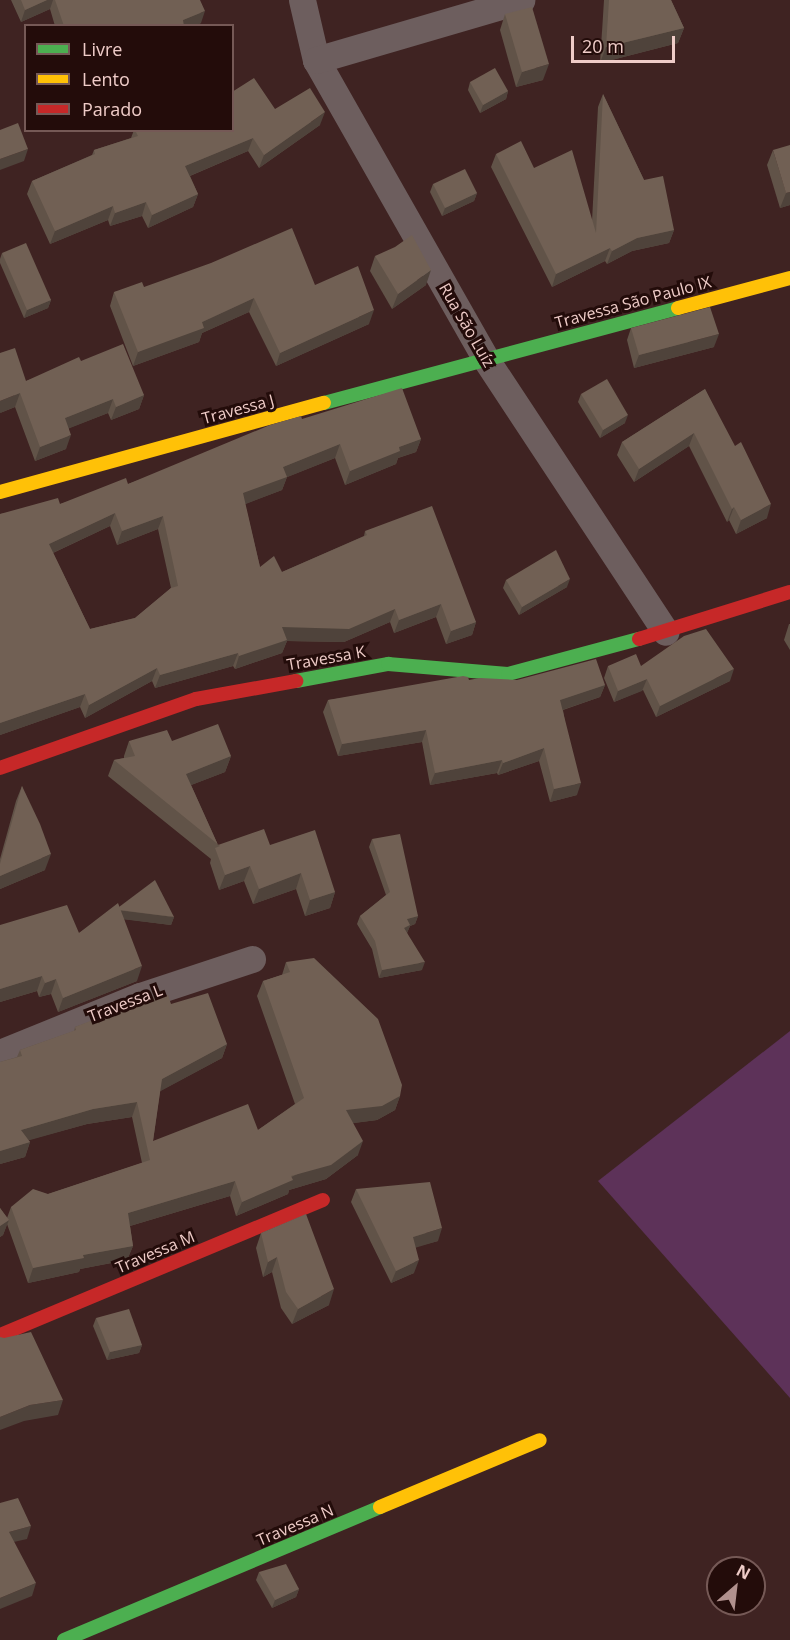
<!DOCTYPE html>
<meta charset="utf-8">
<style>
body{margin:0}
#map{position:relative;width:790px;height:1640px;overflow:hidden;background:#3f2322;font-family:"Open Sans",sans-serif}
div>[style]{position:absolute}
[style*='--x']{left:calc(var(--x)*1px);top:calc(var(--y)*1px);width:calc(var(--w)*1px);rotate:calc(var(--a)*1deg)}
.green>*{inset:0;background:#5d3259}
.street>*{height:27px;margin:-13.5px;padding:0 13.5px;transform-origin:13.5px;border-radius:13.5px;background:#6d5e5e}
.fast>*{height:14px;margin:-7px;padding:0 7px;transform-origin:7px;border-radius:7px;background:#4caf50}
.slow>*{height:14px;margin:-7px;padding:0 7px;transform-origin:7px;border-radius:7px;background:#ffc107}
.jam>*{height:14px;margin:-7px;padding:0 7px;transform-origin:7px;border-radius:7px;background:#c62828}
.wall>*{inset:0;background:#615348}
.shaded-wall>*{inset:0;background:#4f433b}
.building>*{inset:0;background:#716054}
span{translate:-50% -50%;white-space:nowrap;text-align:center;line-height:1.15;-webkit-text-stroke:6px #230c0a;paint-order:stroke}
.street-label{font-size:16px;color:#efccc8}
.legend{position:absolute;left:24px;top:24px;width:210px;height:108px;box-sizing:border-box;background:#230c0a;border:2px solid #755956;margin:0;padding:8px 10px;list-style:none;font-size:18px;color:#efccc8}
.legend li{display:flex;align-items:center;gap:12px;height:30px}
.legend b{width:30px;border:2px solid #755956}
.north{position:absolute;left:706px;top:1556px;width:60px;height:60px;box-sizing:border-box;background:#230c0a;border:2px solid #755956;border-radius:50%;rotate:28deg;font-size:16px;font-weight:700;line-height:24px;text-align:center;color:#efccc8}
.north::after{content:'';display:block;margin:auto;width:21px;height:27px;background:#b1918e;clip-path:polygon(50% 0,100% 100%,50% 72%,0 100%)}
.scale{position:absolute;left:571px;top:36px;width:104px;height:27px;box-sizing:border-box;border:3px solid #efccc8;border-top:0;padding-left:8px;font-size:18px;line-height:21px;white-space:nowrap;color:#efccc8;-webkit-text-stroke:4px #230c0a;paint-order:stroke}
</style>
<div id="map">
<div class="green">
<i style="clip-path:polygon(790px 1031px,790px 1398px,598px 1181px)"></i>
</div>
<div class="street">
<i style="--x:302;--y:0;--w:62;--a:76.9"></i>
<i style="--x:316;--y:60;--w:343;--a:60.4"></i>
<i style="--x:485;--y:358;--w:328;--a:56.6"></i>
<i style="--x:316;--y:60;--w:214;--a:-16.3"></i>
<i style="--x:0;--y:1053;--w:151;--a:-22.2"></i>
<i style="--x:140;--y:996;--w:118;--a:-18.3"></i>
</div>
<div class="fast">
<i style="--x:324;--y:403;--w:367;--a:-15"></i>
<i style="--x:296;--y:681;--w:94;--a:-10.5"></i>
<i style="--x:388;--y:664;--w:120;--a:4.8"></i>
<i style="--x:508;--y:674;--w:136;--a:-15"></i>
<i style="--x:64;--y:1640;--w:343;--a:-22.8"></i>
</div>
<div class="slow">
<i style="--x:678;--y:308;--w:116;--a:-15"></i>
<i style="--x:0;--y:492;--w:336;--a:-15.4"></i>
<i style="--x:380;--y:1507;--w:173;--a:-22.7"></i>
</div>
<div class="jam">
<i style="--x:639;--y:639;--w:158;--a:-17.3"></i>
<i style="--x:0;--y:768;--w:208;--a:-19.4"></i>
<i style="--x:196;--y:699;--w:102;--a:-10.2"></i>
<i style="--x:0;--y:1335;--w:350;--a:-22.7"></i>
</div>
<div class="wall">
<i style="clip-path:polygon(11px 0,200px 0,201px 23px,194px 26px,55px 26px,50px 9px,21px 22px)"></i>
<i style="clip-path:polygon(604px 0,671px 0,684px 28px,678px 43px,600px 63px)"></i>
<i style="clip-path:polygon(505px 14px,543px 80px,516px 87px,500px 30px)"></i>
<i style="clip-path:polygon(470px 82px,508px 91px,506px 99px,480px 113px,468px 90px)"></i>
<i style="clip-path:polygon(603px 94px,644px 180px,674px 230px,669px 243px,632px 251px,607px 264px,605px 261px,552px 287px,491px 167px,496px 154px,534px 168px,592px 221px,598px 107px)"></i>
<i style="clip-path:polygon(275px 109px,320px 125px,259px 168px,248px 151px,190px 176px,198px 194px,193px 207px,148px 228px,142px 216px,110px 226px,108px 220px,50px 244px,27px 194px,32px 181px,92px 155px,94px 150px,131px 138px,134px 130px,232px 130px)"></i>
<i style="clip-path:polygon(773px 150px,790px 205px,780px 208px,767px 165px)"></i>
<i style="clip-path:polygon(433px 184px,477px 193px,474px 201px,442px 216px,430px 192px)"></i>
<i style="clip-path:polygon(2px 253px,51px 300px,48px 308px,24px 318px,0 263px,0 259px)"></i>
<i style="clip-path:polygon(375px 256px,426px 285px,392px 309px,370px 271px)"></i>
<i style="clip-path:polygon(315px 285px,369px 324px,276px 366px,249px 312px,202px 333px,199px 342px,133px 366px,110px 306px,114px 292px,144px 287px)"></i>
<i style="clip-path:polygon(631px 328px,714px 347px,634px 368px,627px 340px)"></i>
<i style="clip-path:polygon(81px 361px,144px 395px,139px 409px,111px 420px,108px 413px,69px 428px,66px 449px,35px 461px,15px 407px,0 413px,26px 381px)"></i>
<i style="clip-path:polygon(705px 389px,767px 518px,736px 534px,729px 520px,727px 522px,689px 446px,634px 482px,617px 455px,622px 442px)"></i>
<i style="clip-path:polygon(581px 394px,625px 423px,600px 438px,578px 402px)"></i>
<i style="clip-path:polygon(evenodd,302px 419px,421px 439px,416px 452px,398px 458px,396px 464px,345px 485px,335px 458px,287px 477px,282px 490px,245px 504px,260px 567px,282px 572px,364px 536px,365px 531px,476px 622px,472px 635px,446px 644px,436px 617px,394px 633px,390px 622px,344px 642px,287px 641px,282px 653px,235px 669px,233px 666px,155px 688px,152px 681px,85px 718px,80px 707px,0 735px,0 514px,60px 504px,128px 484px,302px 419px,110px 526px,117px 545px,158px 529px,171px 588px,135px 618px,90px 629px,53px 553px,110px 526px)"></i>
<i style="clip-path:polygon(506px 580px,567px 587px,519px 615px,503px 588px)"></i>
<i style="clip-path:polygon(789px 624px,790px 624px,790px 650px,784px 640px)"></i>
<i style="clip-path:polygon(608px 666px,641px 666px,730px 681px,656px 717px,643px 690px,614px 702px,604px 678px)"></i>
<i style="clip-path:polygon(469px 680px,605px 685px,600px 697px,563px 710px,577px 795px,550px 802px,539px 761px,498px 775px,497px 773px,430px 785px,422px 742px,338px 756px,323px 712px,328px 700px)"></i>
<i style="clip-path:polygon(129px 741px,172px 741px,231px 756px,225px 772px,191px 785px,218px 845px,270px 845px,335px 892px,330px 908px,305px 916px,296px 889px,253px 904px,244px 881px,219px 890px,210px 863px,211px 859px,108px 776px,114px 760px,124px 758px,124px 756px)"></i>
<i style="clip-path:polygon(22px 786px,45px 870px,0 889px,0 859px,16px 801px)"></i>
<i style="clip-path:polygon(372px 839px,418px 916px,415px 924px,410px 926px,407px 933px,422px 970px,379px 978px,372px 949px,357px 924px,360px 916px,386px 895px,369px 847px)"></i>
<i style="clip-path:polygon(119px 907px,174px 917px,171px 925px,124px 919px,137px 981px,58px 1012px,51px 994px,39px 997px,37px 991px,0 1002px,0 925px,79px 933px)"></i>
<i style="clip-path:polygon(286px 962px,400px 1096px,395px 1110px,377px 1120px,353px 1123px,358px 1155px,326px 1179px,289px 1190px,288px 1194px,236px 1216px,230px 1196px,130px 1226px,133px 1246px,127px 1260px,80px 1269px,79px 1272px,28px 1283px,7px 1224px,3px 1235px,0 1237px,0 1208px,7px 1218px,11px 1207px,48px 1194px,142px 1163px,132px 1117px,87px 1124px,28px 1140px,30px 1142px,25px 1157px,0 1164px,0 1062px,17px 1057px,20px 1050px,74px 1031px,75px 1027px,154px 999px,171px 1004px,227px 1044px,222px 1058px,160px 1091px,153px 1141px,258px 1130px,295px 1104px,257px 996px,263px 981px,282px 975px)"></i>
<i style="clip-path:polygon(356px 1189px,438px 1241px,415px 1247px,414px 1273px,391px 1283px,351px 1202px)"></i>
<i style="clip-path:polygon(261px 1233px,329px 1305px,292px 1324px,281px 1308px,272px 1272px,263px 1277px,256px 1248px)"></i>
<i style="clip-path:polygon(96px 1318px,142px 1345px,139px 1353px,107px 1360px,93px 1326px)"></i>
<i style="clip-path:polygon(259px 1572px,299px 1589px,296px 1597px,272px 1608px,256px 1580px)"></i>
</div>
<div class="shaded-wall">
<i style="clip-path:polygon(47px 0,53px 0,50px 9px,21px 22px,25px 10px)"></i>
<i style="clip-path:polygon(205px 11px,201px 23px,194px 26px,181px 26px,183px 20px)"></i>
<i style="clip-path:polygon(684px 28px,678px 43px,600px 63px,606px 47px)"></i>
<i style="clip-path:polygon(549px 64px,543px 80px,516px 87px,522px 72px)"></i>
<i style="clip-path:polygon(508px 91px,506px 99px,480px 113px,483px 105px)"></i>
<i style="clip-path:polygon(325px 112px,320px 125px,259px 168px,264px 155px)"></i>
<i style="clip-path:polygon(253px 138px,248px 151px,180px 180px,185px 166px)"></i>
<i style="clip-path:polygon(28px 149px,24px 161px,0 170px,0 159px)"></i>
<i style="clip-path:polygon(790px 192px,790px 205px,780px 208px,786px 193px)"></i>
<i style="clip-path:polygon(477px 193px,474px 201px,442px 216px,445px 208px)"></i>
<i style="clip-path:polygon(198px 194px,193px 207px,148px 228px,152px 215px)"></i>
<i style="clip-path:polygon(146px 202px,142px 216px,110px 226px,115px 213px)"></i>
<i style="clip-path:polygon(113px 206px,108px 220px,50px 244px,55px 231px)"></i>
<i style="clip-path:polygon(674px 230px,669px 243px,632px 251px,607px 264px,612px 251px,637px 238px)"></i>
<i style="clip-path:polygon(610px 248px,605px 261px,552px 287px,556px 274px)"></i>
<i style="clip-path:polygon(431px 270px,426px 285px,392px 309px,398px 294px)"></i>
<i style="clip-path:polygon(254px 298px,249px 312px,202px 333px,199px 342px,133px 366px,138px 352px)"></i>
<i style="clip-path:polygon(51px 300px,48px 308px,24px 318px,27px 310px)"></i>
<i style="clip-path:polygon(374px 310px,369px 324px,276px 366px,280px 353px)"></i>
<i style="clip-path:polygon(719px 334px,714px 347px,634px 368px,639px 355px)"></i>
<i style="clip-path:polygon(20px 393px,15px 407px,0 413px,0 401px)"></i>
<i style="clip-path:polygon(144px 395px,139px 409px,111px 420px,116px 407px)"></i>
<i style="clip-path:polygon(113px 399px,108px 413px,60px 432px,65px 418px)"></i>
<i style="clip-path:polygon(628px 415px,625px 423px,600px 438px,603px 430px)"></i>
<i style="clip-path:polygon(694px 433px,689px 446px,634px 482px,639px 469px)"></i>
<i style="clip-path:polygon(71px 435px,66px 449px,35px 461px,40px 447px)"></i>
<i style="clip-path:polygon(421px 439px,416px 452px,398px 458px,396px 464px,345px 485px,350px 471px,399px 447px)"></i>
<i style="clip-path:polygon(340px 444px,335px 458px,280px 480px,287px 477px,282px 490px,238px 507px,243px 493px,283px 467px)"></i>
<i style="clip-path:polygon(771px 504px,767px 518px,736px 534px,741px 520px)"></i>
<i style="clip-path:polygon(734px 507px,729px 520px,727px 522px,732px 509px)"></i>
<i style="clip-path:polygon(115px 513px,110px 526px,44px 557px,49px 544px)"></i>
<i style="clip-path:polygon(163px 516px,158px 529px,117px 545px,122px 531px)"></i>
<i style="clip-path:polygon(570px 579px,567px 587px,519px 615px,522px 607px)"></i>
<i style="clip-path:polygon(441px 604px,436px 617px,394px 633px,399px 620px)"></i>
<i style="clip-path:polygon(395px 609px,390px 622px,344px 642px,287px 641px,282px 653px,235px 669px,239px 656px,282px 627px)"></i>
<i style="clip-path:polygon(476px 622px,472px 635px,446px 644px,451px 631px)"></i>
<i style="clip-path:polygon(238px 653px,233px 666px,155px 688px,160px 675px)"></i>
<i style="clip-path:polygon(157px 668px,152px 681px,85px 718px,89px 705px)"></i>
<i style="clip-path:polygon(734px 669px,730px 681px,656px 717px,660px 706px)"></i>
<i style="clip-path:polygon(647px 679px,642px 691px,614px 702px,618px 691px)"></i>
<i style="clip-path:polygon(605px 685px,600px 697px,556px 712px,560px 700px)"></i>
<i style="clip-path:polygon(85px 694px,80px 707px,0 735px,0 723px)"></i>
<i style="clip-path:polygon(426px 730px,422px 742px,338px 756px,342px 744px)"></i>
<i style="clip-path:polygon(544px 748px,539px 761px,498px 775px,503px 763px)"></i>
<i style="clip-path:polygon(231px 756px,225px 772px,181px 789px,186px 774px)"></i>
<i style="clip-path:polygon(502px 760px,497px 773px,430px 785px,435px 773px)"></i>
<i style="clip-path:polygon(581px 783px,577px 795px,550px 802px,554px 789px)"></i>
<i style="clip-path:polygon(51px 854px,45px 870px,0 889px,0 876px)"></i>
<i style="clip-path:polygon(250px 866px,244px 881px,219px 890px,225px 875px)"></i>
<i style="clip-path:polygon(301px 873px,296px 889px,253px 904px,259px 889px)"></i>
<i style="clip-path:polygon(335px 892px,330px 908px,305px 916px,310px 900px)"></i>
<i style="clip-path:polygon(116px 910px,174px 917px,171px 925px,113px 918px)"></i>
<i style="clip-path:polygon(418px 916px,415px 924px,410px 926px,407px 933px,404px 928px,407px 919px)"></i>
<i style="clip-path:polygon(425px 962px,422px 970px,379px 978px,382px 970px)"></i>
<i style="clip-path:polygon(142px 966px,137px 981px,58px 1012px,63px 998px)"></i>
<i style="clip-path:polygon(42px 976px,37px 991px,0 1002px,0 989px)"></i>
<i style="clip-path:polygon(56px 979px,51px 994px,39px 997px,45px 983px)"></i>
<i style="clip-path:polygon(227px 1044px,222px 1058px,157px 1093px,162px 1079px)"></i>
<i style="clip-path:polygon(400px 1096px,395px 1110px,377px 1120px,340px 1125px,346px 1110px)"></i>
<i style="clip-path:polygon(137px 1102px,132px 1117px,87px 1124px,16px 1144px,21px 1130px,93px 1109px)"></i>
<i style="clip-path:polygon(363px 1141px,358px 1155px,326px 1179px,289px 1190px,288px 1194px,236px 1216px,242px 1202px)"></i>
<i style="clip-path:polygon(30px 1142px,25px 1157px,0 1164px,0 1151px)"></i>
<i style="clip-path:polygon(235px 1181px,230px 1196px,123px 1228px,128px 1213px)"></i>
<i style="clip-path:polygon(9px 1220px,3px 1235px,0 1237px,0 1226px)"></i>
<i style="clip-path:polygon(442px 1228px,438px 1241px,408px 1250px,413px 1237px)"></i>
<i style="clip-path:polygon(133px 1246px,127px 1260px,80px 1269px,79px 1272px,28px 1283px,33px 1268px,83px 1255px)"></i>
<i style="clip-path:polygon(277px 1257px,272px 1272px,263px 1277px,268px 1262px)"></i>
<i style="clip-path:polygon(419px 1260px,414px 1273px,391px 1283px,396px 1271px)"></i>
<i style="clip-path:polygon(334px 1289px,329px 1305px,292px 1324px,298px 1309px)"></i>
<i style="clip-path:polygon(142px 1345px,139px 1353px,107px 1360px,110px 1352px)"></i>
<i style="clip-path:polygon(63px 1400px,58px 1415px,24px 1421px,0 1430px,0 1417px,30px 1405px)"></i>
<i style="clip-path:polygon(31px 1526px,27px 1539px,5px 1544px,9px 1532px)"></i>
<i style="clip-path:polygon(36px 1583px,32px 1596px,0 1609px,0 1598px)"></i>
<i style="clip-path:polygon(299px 1589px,296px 1597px,272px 1608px,275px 1600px)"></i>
</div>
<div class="building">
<i style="clip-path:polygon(21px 0,47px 0,25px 10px)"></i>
<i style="clip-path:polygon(55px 0,200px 0,205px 11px,183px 20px,184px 26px,64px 26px)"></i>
<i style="clip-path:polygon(609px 0,671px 0,684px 28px,606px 47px)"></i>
<i style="clip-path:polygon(532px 7px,549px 64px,522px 72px,505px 14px)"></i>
<i style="clip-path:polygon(495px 68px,508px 91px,483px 105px,470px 82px)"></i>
<i style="clip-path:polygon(254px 78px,275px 109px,310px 88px,325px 112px,264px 155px,253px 138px,185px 166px,198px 194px,152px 215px,146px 202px,115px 213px,113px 206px,55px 231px,32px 181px,95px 154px,94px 150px,138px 136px,135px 130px,232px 130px,232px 92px)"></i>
<i style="clip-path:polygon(603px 94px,644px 180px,663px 176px,674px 230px,637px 238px,612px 251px,610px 248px,556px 274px,496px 154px,521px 141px,534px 168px,572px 150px,596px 233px)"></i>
<i style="clip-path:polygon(18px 123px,28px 149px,0 159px,0 130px)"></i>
<i style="clip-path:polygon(790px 145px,790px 192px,786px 193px,773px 150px)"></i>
<i style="clip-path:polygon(465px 169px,477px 193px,445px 208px,433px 184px)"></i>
<i style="clip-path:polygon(292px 228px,315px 285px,358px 266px,374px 310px,280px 353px,254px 298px,202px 322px,204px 328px,138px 352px,114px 292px,142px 282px,144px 287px,211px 263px)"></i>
<i style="clip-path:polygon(412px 235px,431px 270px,398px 294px,375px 256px,395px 247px)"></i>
<i style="clip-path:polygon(26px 243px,51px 300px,27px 310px,2px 253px)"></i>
<i style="clip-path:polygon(710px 307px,719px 334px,639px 355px,631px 328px)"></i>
<i style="clip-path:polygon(123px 344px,144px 395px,116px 407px,113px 399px,65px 418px,71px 435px,40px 447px,20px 393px,0 401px,0 353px,15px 348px,26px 381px,79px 357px,81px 361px)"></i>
<i style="clip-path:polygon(607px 379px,628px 415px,603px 430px,581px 394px)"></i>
<i style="clip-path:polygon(evenodd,402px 388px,421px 439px,399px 447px,400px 451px,350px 471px,340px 444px,283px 467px,287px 477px,243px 493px,260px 567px,274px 556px,282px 572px,367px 535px,365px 531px,432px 506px,476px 622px,451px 631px,441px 604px,399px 620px,395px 609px,349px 629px,282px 627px,287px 640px,239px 656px,238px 653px,160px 675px,157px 668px,89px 705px,85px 694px,0 723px,0 514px,58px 498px,60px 504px,126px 478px,128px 484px,270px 425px,301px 416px,302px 419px,402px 388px,115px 513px,122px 531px,163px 516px,178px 586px,171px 588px,135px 618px,90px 629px,49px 544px,115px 513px)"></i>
<i style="clip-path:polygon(705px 389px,735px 446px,741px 442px,771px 504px,741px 520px,734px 507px,732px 509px,694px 433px,639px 469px,622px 442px)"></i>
<i style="clip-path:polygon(556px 550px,570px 579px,522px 607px,506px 580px)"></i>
<i style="clip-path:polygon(706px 629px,734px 669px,660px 706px,643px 671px,647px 679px,618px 691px,608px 666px,636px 654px,641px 666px,684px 636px)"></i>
<i style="clip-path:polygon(596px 659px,605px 685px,560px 700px,581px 783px,554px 789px,544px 748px,503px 763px,502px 760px,435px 773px,426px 730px,342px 744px,328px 700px,463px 676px,468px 677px,469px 680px,480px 678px,517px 680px)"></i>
<i style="clip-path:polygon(218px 724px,231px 756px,186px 774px,218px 845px,264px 829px,270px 845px,315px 830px,335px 892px,310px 900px,301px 873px,259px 889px,250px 866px,225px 875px,215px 848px,220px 846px,114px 760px,135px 756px,129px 741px,167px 730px,172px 741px)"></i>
<i style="clip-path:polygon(22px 786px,40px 824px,51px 854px,0 876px,0 864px)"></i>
<i style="clip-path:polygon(400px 834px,418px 916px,407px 919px,410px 925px,404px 928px,425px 962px,382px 970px,375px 941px,360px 916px,390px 892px,372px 839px)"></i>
<i style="clip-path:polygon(155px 880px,174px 917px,120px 910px,119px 907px)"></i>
<i style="clip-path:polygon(118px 903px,142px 966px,63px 998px,56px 979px,45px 983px,42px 976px,0 989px,0 925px,67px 905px,79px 933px)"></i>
<i style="clip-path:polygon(314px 958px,378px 1019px,402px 1085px,400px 1096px,382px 1106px,346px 1110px,363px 1141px,331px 1165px,291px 1176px,293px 1180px,242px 1202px,235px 1181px,128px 1213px,133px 1246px,83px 1255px,84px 1258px,33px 1268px,11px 1207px,33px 1189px,48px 1194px,150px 1160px,137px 1102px,93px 1109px,21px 1130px,30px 1142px,0 1151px,0 1062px,22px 1056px,20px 1050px,76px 1030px,75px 1027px,153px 996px,154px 999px,168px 995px,171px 1004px,208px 993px,227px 1044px,162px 1079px,153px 1141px,248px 1104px,258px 1130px,304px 1098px,263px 981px,290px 972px,286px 962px)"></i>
<i style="clip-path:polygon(430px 1182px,442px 1228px,413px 1237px,419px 1260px,396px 1271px,356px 1189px)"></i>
<i style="clip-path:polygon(0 1208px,9px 1220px,0 1226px)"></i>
<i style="clip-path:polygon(306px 1214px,334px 1289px,298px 1309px,286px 1292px,277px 1257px,268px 1262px,261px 1233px)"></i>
<i style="clip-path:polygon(129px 1309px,142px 1345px,110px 1352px,96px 1318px)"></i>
<i style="clip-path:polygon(31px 1332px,63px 1400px,30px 1405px,0 1417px,0 1337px,4px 1338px)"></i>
<i style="clip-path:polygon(18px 1498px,31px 1526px,9px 1532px,36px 1583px,0 1598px,0 1503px)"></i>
<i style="clip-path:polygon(286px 1564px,299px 1589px,275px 1600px,259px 1572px)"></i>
</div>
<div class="street-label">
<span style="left:633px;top:302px;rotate:-15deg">Travessa São Paulo IX</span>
<span style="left:467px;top:325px;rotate:60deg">Rua São Luíz</span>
<span style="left:238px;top:409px;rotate:-15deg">Travessa J</span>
<span style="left:326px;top:658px;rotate:-10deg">Travessa K</span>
<span style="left:125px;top:1003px;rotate:-21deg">Travessa L</span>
<span style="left:155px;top:1252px;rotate:-23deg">Travessa M</span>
<span style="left:295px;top:1525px;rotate:-23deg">Travessa N</span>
</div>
<ul class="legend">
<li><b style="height:8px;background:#4caf50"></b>Livre</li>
<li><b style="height:8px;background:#ffc107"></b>Lento</li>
<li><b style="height:8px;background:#c62828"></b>Parado</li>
</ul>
<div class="north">N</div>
<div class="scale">20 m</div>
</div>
